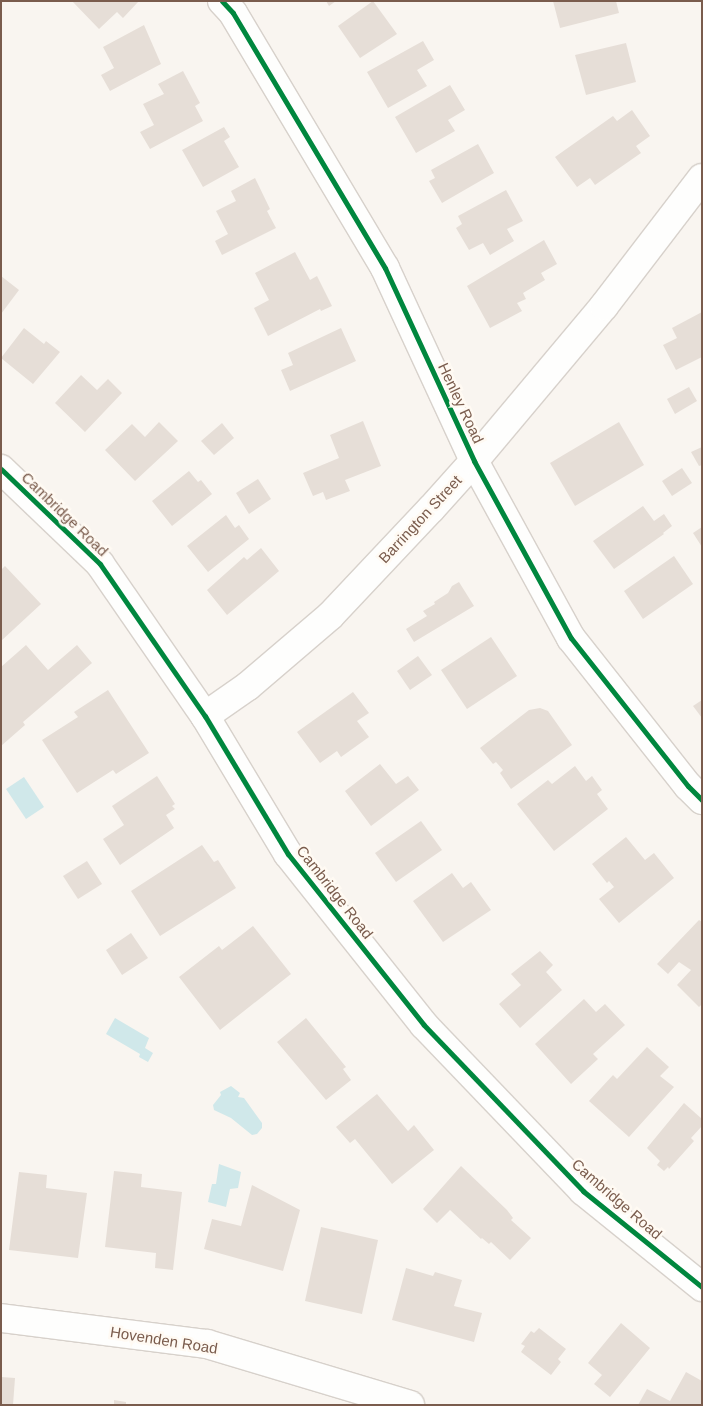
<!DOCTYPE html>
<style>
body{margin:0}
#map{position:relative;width:703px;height:1406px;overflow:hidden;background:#f9f5f0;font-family:Arial,sans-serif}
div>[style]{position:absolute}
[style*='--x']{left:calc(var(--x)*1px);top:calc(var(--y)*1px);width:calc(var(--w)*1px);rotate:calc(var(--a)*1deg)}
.water>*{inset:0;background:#d0e8ea}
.building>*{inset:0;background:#e6ded7}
.roads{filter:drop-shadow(1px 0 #d7d1cb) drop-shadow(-1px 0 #d7d1cb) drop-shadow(0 1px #d7d1cb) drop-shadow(0 -1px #d7d1cb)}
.minor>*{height:28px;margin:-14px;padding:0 14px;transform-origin:14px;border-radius:14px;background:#fefefd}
.cycleway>*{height:5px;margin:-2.5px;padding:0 2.5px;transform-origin:2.5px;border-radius:2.5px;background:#00873e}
span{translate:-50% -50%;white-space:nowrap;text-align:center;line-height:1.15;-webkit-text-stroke:5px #fffaf3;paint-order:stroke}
.street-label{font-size:15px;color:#7a5c4d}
.frame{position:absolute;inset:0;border:2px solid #7a5c4d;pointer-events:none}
</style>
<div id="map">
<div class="water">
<i style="clip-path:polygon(24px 777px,44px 807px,26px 819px,6px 789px)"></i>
<i style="clip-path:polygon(115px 1018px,149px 1038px,145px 1048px,153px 1053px,148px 1062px,139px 1057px,140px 1054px,106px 1034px)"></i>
<i style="clip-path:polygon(231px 1086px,240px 1093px,238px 1097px,244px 1098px,262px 1123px,262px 1128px,257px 1134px,252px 1135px,231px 1118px,214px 1110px,213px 1105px,221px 1095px,220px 1092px)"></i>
<i style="clip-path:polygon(219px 1164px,241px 1172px,238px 1188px,230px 1189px,226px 1207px,208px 1202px,212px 1184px,216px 1184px)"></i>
</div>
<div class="building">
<i style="clip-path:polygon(72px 1px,139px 1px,123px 18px,117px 12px,99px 29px)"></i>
<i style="clip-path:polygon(326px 1px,336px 1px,329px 6px)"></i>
<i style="clip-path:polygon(373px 1px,397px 34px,360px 58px,338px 26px)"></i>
<i style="clip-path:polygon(553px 1px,616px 1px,619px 13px,560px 28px)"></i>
<i style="clip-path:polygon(144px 25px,161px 64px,110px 91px,101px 75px,114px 68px,103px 47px)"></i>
<i style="clip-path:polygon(423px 41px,434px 60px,417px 70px,427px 86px,388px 108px,367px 72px)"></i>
<i style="clip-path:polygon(626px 43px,636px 82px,586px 95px,575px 55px)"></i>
<i style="clip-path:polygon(183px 71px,200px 103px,195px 106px,203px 121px,150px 149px,140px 132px,154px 125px,143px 104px,164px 94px,158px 84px)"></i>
<i style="clip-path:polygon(450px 85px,465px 110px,448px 120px,455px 131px,416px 153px,395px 117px)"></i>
<i style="clip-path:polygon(632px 110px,650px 136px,636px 146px,641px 153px,595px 185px,590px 178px,577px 187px,555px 157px,613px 116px,617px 121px)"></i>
<i style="clip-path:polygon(224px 127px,230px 137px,224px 141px,239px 167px,203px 187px,182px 150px)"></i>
<i style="clip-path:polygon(478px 144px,494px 173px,442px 203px,429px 181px,435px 178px,431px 170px)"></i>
<i style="clip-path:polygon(255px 178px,270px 209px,267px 211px,276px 228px,222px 255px,215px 241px,228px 234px,216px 211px,236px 201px,231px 191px)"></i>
<i style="clip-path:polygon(506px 190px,523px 221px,507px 229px,514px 241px,490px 255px,483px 243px,469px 250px,456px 228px,462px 224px,458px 216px)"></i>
<i style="clip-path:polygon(544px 240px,557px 264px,541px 273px,545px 280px,523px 293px,526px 299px,517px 303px,522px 311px,490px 328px,467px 286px)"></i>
<i style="clip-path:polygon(295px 252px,310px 280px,317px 276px,332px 306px,321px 311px,320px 309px,268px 336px,254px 308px,269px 300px,255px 273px)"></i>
<i style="clip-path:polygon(1px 276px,19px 290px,1px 314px)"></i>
<i style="clip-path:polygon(702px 312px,702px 357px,676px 370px,663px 345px,677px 338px,672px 328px)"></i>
<i style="clip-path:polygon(24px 328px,44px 344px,46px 341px,60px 352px,33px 384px,1px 358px)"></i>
<i style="clip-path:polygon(341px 328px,356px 361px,290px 391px,281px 370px,293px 365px,288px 353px)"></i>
<i style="clip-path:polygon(81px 375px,97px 390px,108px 379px,122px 393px,85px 432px,55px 403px)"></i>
<i style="clip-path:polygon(689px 387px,697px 401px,675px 414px,667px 399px)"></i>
<i style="clip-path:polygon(363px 421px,381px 466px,345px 480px,350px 491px,326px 500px,323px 492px,313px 496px,303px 473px,339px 458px,330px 435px)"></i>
<i style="clip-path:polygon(159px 422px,178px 441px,135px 481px,105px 450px,132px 424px,145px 437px)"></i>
<i style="clip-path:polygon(619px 422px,644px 465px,575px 506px,550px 463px)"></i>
<i style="clip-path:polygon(222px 423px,234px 438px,214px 455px,201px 441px)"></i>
<i style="clip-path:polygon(702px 447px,702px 465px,699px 466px,691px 452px)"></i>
<i style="clip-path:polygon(682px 468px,692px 483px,672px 496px,662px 481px)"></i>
<i style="clip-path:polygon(189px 471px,198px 482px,201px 480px,212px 494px,172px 526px,152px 501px)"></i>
<i style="clip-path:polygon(258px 479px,271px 499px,249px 514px,236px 493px)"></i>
<i style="clip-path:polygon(643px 506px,654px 521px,664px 514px,672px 526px,663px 533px,664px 534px,614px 569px,593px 541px)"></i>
<i style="clip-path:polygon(226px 515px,235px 528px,239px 525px,249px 539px,208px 572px,187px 546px)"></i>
<i style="clip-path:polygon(702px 527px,702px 547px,693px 533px)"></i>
<i style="clip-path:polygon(261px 548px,279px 571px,227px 615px,207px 590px,244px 557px,247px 560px)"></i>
<i style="clip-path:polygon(674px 556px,693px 584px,643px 619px,624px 591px)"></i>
<i style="clip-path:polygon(5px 566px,41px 604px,1px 641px,1px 570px)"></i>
<i style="clip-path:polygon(459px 582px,474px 606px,414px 642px,406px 629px,427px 616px,423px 611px,435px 604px,434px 602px,448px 593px,452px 586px)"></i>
<i style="clip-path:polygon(491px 637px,517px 676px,467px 709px,441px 670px)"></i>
<i style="clip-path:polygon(26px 645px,48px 670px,77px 645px,92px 663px,23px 722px,25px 725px,1px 746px,1px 667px)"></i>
<i style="clip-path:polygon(418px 656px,432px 675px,410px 690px,397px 671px)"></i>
<i style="clip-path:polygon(108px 690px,149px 753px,116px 774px,113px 770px,77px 793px,42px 740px,78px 717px,74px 712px)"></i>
<i style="clip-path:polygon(353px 692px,369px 713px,357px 721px,369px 737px,341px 757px,337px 751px,320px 763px,297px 732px)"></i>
<i style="clip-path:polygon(702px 700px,702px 718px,693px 706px)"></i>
<i style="clip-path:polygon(540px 708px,548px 711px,572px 745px,511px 789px,500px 773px,503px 770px,496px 762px,493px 764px,480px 748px,529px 710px)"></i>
<i style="clip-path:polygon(380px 764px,396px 784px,408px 776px,419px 790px,371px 826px,345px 791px)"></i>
<i style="clip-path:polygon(575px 766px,586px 781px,592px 776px,602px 790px,597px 794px,608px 809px,554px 851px,517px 804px,548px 780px,552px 784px)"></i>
<i style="clip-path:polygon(157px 776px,175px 804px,172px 806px,175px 809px,166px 815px,174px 828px,120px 865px,103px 839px,124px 825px,112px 806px)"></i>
<i style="clip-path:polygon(421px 821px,442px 850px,396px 882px,375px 853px)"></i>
<i style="clip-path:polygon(626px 837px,645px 860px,654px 853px,674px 878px,619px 923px,599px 899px,614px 887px,609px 881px,607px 883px,592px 864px)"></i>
<i style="clip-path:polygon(202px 845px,214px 862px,218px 860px,236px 888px,160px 936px,131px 891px)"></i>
<i style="clip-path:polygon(87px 861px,102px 884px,78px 899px,63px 876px)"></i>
<i style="clip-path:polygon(452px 873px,463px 888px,471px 882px,491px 910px,443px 942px,413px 901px)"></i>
<i style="clip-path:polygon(699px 920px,702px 922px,702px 1004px,699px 1007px,677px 985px,691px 970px,679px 962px,668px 974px,657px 964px)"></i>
<i style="clip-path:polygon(253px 926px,291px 974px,220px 1030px,179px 977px,219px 946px,222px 950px)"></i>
<i style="clip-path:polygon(131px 933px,148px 958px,122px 975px,106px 950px)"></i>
<i style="clip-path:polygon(540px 951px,553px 965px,546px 972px,562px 990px,520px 1028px,499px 1004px,521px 985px,511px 974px)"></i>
<i style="clip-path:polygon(584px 999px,596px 1012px,605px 1004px,625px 1025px,593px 1054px,598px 1059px,571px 1084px,535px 1044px)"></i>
<i style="clip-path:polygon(306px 1018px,346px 1067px,343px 1069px,351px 1080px,326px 1100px,277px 1042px)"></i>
<i style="clip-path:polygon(647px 1047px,669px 1067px,660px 1076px,674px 1087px,629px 1137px,589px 1101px,613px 1075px,617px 1079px)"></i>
<i style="clip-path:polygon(377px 1094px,408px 1131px,414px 1125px,434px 1150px,392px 1184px,355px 1139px,350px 1143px,336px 1127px)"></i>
<i style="clip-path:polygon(684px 1103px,702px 1119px,702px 1126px,691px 1138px,694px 1141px,669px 1169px,668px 1167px,664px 1171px,657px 1165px,660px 1161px,647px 1148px)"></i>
<i style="clip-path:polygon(461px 1166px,507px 1210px,513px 1218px,511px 1220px,531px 1238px,510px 1260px,491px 1242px,489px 1244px,482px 1238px,481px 1239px,450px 1210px,437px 1223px,423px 1209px)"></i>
<i style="clip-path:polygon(114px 1171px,142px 1174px,141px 1187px,182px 1192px,173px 1270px,155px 1268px,156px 1253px,105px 1247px)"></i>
<i style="clip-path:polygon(19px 1172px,47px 1175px,46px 1188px,87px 1193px,78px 1258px,9px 1250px)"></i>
<i style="clip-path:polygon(252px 1185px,300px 1210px,283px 1271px,204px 1249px,212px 1219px,241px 1226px)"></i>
<i style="clip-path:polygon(321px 1227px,378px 1240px,362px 1314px,305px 1301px)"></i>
<i style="clip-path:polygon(406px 1268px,433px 1276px,435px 1272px,462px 1280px,454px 1306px,482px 1313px,474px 1342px,392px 1320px)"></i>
<i style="clip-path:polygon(621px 1323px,650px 1348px,610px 1397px,594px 1384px,602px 1375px,588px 1363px)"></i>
<i style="clip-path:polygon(539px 1328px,566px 1349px,558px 1359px,561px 1362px,551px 1375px,521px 1352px,525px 1346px,521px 1344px,531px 1331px,534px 1333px)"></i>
<i style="clip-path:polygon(686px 1372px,702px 1381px,702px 1405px,638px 1405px,647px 1389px,670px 1401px)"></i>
<i style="clip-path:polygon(1px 1377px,15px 1378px,13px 1405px,1px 1405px)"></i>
<i style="clip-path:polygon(114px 1400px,126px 1402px,126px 1405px,114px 1405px)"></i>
</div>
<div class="roads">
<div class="minor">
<i style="--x:222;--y:1;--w:16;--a:47"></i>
<i style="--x:233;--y:13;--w:297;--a:59.2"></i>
<i style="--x:385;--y:268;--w:213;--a:65.2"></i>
<i style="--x:474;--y:461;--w:202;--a:61.3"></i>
<i style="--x:571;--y:638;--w:189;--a:51.7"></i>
<i style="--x:688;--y:786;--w:20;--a:45"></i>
<i style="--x:1;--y:469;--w:137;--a:43.8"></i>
<i style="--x:100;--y:564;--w:185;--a:55.4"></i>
<i style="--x:205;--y:716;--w:161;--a:59"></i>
<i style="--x:288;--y:854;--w:218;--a:51.5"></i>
<i style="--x:424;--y:1025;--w:230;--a:46.2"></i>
<i style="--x:583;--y:1191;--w:153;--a:38.9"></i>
<i style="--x:205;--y:716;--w:52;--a:-34.9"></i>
<i style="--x:248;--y:686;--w:108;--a:-40.5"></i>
<i style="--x:330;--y:616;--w:147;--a:-46.7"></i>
<i style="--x:431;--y:509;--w:64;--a:-48.1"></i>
<i style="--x:474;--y:461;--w:202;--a:-50"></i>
<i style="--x:604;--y:306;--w:161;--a:-52.6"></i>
<i style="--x:1;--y:1318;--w:208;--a:7.2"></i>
<i style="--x:207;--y:1344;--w:212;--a:16.7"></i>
</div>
</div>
<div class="cycleway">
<i style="--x:222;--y:1;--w:16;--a:47"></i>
<i style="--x:233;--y:13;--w:297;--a:59.2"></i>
<i style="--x:385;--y:268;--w:213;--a:65.2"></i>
<i style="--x:474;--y:461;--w:202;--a:61.3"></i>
<i style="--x:571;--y:638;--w:189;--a:51.7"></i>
<i style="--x:688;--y:786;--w:20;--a:45"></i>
<i style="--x:1;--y:469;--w:137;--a:43.8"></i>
<i style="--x:100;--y:564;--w:185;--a:55.4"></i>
<i style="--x:205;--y:716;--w:161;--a:59"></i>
<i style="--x:288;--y:854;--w:218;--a:51.5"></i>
<i style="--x:424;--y:1025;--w:230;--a:46.2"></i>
<i style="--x:583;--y:1191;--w:153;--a:38.9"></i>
</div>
<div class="street-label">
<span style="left:461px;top:403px;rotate:65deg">Henley Road</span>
<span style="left:65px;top:514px;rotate:44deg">Cambridge Road</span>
<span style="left:420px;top:519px;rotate:-47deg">Barrington Street</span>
<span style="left:335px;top:892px;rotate:52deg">Cambridge Road</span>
<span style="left:617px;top:1199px;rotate:41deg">Cambridge Road</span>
<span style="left:164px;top:1340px;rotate:9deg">Hovenden Road</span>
</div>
<div class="frame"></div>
</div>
